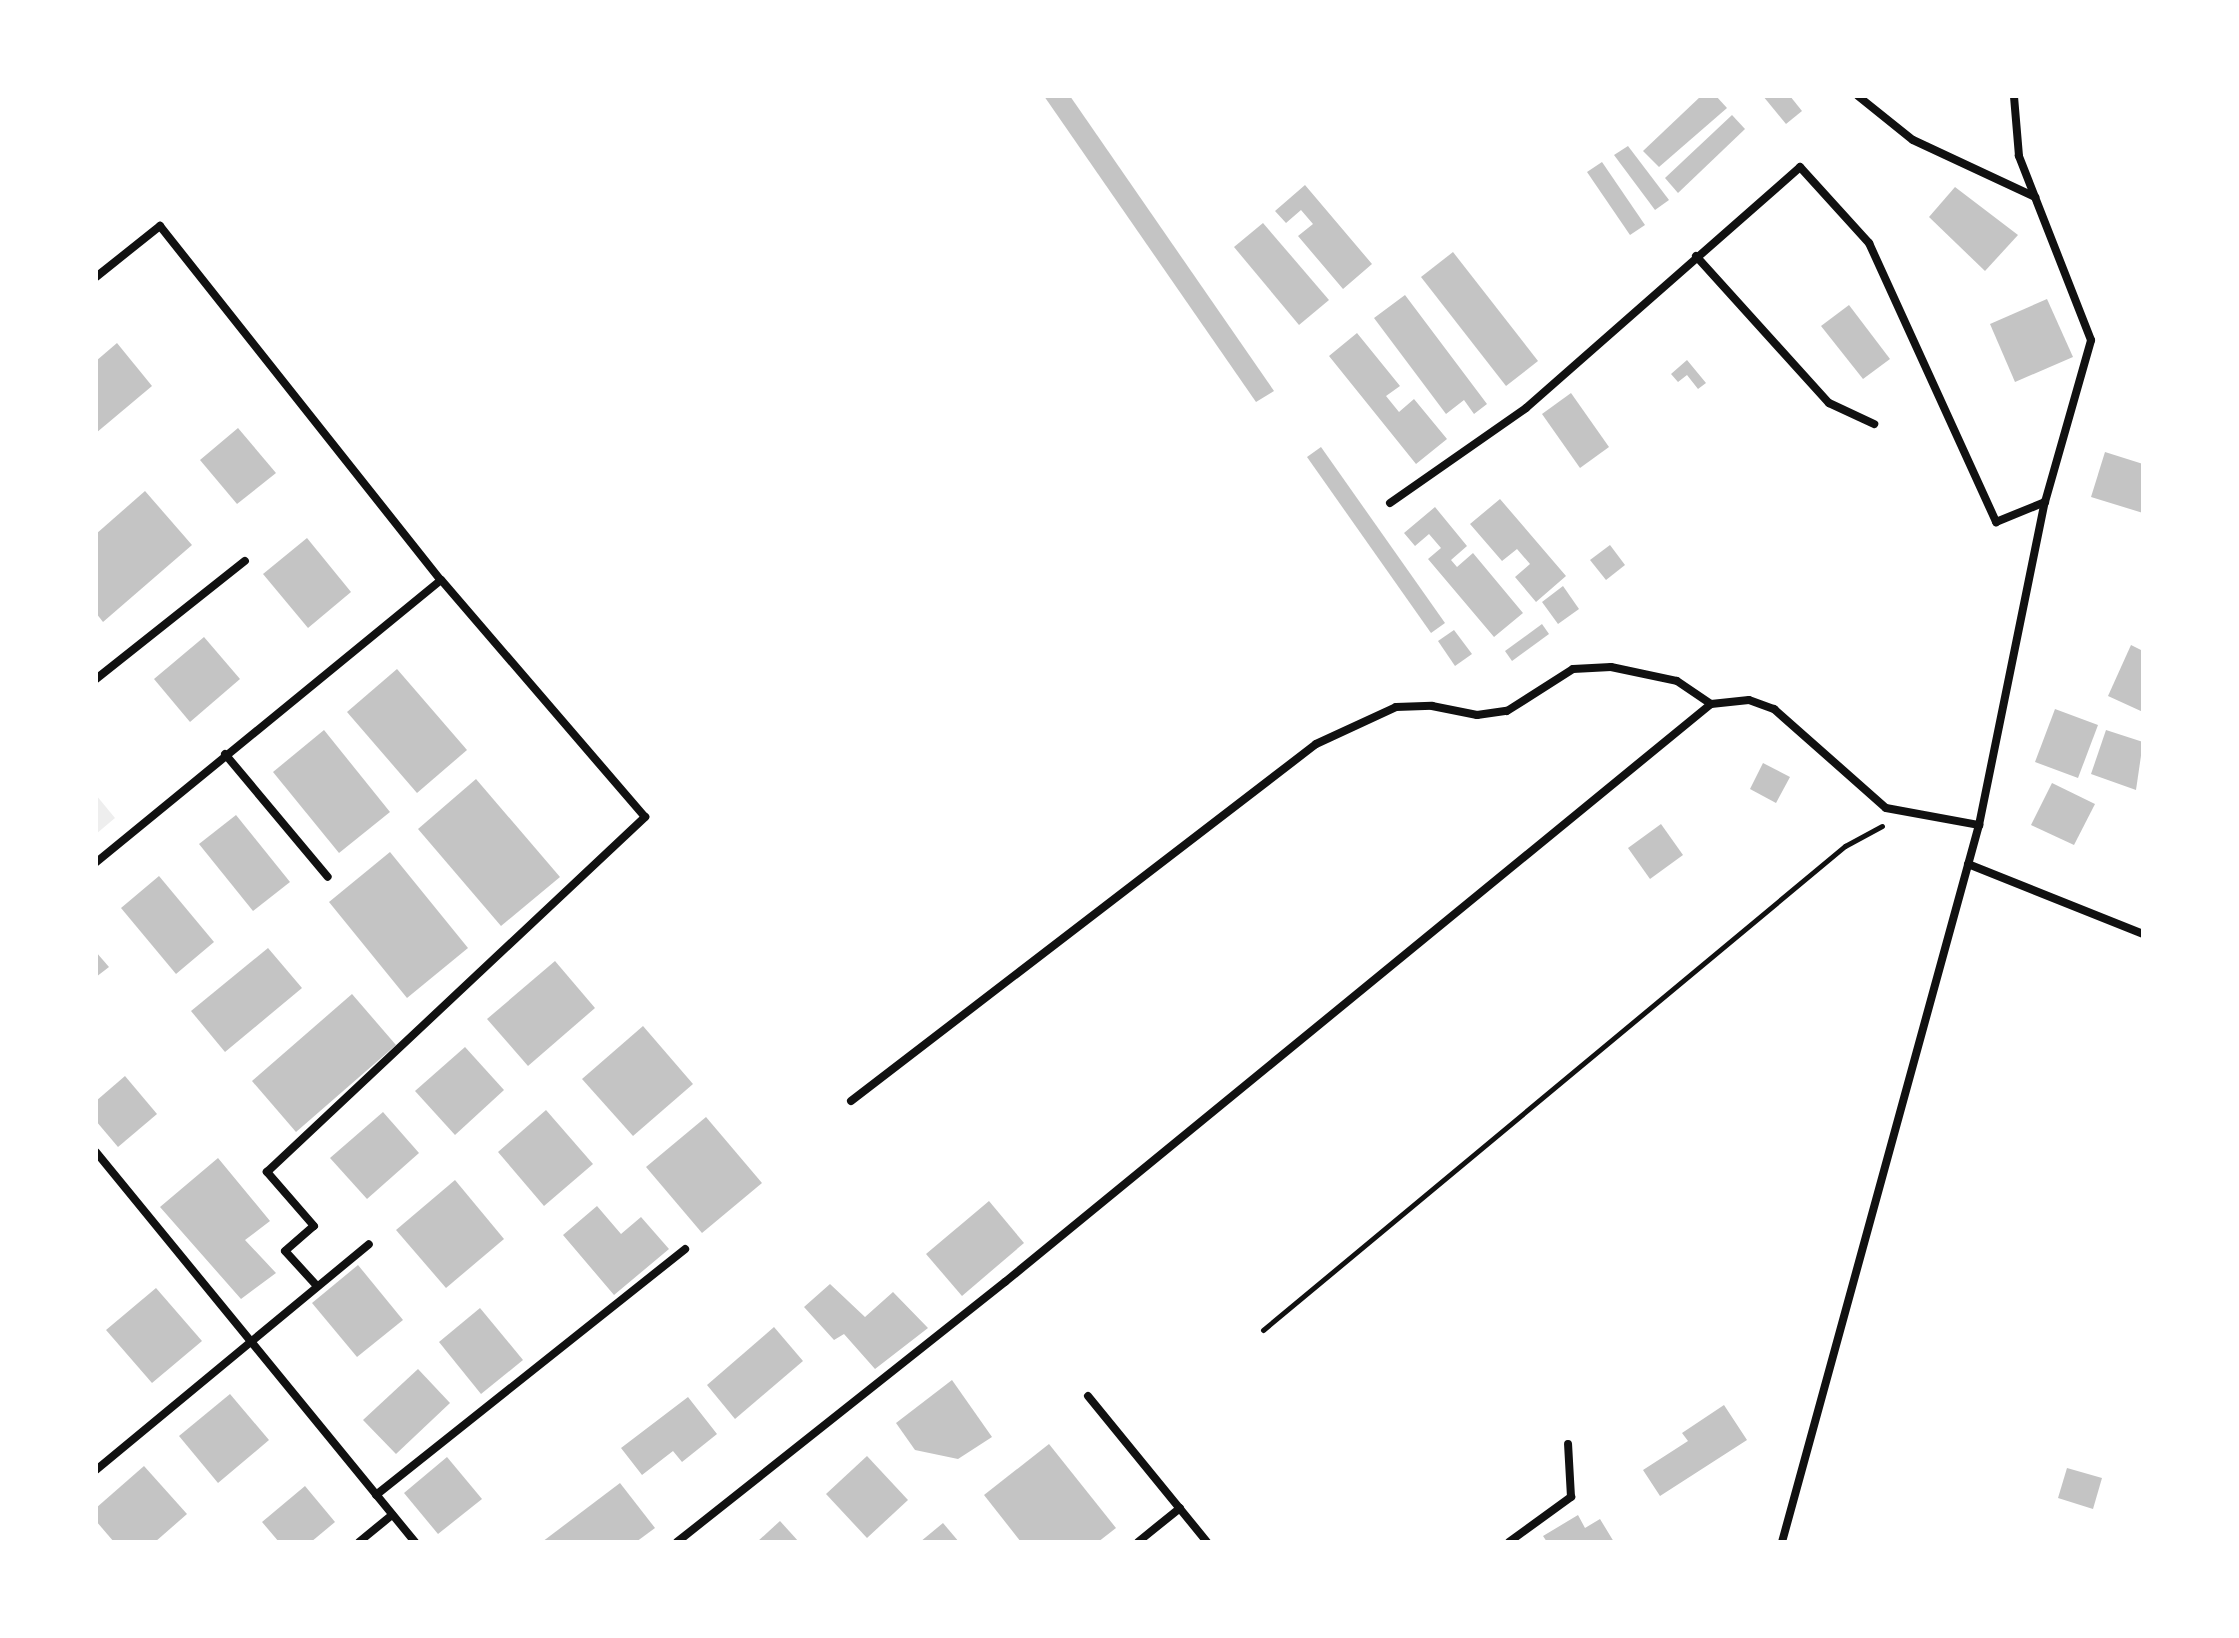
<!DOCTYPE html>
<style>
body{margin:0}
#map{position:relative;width:2239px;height:1638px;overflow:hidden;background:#fff;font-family:Georgia,serif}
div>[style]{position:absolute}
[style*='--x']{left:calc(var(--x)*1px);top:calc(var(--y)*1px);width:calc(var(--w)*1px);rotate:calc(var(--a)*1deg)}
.green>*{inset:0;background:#eee}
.building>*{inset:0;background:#c4c4c4}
.path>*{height:5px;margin:-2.5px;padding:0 2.5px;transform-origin:2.5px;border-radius:2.5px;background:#111}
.minor>*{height:8px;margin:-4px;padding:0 4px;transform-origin:4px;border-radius:4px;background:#111}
span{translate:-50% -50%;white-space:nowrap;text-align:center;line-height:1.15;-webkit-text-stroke:6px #fff;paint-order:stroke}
.frame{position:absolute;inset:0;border:98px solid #fff;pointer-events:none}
</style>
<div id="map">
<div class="green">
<i style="clip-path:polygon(96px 795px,115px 818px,96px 834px)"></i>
</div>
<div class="building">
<i style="clip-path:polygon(1044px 96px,1070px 96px,1274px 391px,1256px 402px)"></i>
<i style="clip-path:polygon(1701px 96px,1716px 96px,1727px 108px,1659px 167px,1643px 151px)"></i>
<i style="clip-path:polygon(1763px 96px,1790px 96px,1802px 111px,1786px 124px)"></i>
<i style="clip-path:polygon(1732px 115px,1745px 129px,1678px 193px,1665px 178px)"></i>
<i style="clip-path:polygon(1628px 146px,1669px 200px,1655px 210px,1614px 155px)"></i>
<i style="clip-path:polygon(1602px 162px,1645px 225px,1630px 235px,1587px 172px)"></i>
<i style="clip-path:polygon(1305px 185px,1372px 264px,1343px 289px,1298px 236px,1313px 224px,1301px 210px,1286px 223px,1275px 211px)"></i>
<i style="clip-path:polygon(1955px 187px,2018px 235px,1985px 271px,1929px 217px)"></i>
<i style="clip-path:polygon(1263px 223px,1329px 300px,1299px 325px,1234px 247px)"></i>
<i style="clip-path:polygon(1453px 252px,1538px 361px,1506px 386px,1421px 277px)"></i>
<i style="clip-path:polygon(1405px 295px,1487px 404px,1474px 414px,1464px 400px,1446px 414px,1374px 318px)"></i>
<i style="clip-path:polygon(2047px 299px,2073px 357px,2015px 382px,1990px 324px)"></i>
<i style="clip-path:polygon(1849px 305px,1890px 359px,1863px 379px,1821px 326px)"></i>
<i style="clip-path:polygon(1357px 333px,1400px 386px,1386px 396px,1399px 412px,1414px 399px,1447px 439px,1416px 464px,1329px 356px)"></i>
<i style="clip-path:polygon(117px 343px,152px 386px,96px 433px,96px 361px)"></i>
<i style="clip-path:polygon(1687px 360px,1706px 383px,1698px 389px,1687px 375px,1678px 382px,1671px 374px)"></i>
<i style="clip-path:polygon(1571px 393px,1609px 447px,1580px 468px,1542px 414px)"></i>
<i style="clip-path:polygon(238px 428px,276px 473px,237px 504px,200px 460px)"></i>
<i style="clip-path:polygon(1321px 447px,1445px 623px,1431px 633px,1307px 457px)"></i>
<i style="clip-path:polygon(2105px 452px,2143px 464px,2143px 513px,2091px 497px)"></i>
<i style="clip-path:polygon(145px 491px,192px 545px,103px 622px,96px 613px,96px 534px)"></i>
<i style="clip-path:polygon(1500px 499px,1566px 576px,1536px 602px,1515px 577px,1530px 564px,1517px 549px,1502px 561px,1470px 524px)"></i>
<i style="clip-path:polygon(1435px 507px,1467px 546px,1451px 560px,1457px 567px,1473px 553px,1523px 613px,1494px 637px,1428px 559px,1441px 548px,1429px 534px,1415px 546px,1404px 533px)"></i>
<i style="clip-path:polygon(307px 538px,351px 592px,308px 628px,263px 574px)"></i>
<i style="clip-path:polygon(1610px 545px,1625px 565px,1606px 580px,1590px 560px)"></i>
<i style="clip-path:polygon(1563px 586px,1579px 609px,1558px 624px,1542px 602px)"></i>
<i style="clip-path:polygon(1542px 624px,1549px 634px,1512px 661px,1505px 651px)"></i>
<i style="clip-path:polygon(1454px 630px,1472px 654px,1455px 666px,1438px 641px)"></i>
<i style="clip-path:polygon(204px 637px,240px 679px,190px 722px,154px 679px)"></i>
<i style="clip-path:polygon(2131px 645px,2143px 651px,2143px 712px,2108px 696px)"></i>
<i style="clip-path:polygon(397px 669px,467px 750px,417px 793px,347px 712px)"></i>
<i style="clip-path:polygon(2055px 709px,2098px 725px,2078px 778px,2035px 762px)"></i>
<i style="clip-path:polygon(324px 730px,390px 812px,339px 853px,273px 772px)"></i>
<i style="clip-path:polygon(2106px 730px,2143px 742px,2136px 790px,2091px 774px)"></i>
<i style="clip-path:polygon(1763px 763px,1790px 777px,1776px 803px,1750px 789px)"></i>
<i style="clip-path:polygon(476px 779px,560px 877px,501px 926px,418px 829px)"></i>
<i style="clip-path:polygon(2052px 783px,2095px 804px,2074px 845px,2031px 825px)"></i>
<i style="clip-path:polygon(236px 815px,290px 882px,253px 911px,199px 844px)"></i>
<i style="clip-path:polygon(1661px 824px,1683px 855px,1650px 879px,1628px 848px)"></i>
<i style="clip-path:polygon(390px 852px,468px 948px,407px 998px,329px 902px)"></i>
<i style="clip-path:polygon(159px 876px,214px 942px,176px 974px,121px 908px)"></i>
<i style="clip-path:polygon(268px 948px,302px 988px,225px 1052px,191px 1011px)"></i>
<i style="clip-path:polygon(96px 952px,109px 967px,96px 977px)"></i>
<i style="clip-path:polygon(555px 961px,595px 1008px,528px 1066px,487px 1019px)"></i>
<i style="clip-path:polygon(352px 994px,396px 1045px,296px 1132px,252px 1081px)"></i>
<i style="clip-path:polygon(643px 1026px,693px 1084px,633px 1136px,582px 1079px)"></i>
<i style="clip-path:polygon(465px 1047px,504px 1090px,455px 1135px,415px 1091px)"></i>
<i style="clip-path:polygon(125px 1076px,157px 1114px,118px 1147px,96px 1121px,96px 1101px)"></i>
<i style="clip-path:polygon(546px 1110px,593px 1164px,544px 1206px,498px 1152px)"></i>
<i style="clip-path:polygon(383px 1112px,419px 1153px,367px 1199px,330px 1158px)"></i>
<i style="clip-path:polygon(706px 1117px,762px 1183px,702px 1233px,646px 1167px)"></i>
<i style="clip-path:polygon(218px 1158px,270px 1221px,245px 1240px,276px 1273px,241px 1299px,160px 1207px)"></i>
<i style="clip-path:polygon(455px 1180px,504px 1239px,446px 1288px,396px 1230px)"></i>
<i style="clip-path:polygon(989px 1201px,1024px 1243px,962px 1296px,926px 1254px)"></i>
<i style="clip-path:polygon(597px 1206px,621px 1234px,641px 1217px,669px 1249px,614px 1295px,563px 1235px)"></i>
<i style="clip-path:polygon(358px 1265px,403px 1320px,357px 1357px,312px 1303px)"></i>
<i style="clip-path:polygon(830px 1284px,865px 1317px,893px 1292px,928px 1328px,875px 1369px,844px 1334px,834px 1340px,804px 1307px)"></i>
<i style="clip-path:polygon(156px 1288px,202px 1341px,152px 1383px,106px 1330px)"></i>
<i style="clip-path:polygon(480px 1308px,523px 1360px,481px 1394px,439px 1342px)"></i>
<i style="clip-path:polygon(774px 1327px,803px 1361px,735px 1419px,707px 1385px)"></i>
<i style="clip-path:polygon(418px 1369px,450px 1403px,396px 1454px,363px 1420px)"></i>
<i style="clip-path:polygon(952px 1380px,992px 1437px,958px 1459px,915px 1450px,896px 1423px)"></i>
<i style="clip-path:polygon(230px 1394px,269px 1440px,218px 1483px,179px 1436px)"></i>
<i style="clip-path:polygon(688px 1397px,717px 1434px,682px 1462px,673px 1451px,642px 1475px,621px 1448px)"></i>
<i style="clip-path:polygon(1724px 1405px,1747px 1440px,1660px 1496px,1643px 1470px,1688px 1441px,1682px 1433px)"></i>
<i style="clip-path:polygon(1049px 1444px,1116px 1528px,1098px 1542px,1021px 1542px,984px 1495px)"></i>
<i style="clip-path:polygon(867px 1456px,908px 1500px,867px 1538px,826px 1494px)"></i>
<i style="clip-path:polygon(447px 1457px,482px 1499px,438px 1534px,404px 1493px)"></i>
<i style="clip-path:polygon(144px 1466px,187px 1514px,155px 1542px,114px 1542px,96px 1521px,96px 1508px)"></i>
<i style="clip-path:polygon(2067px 1468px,2102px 1478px,2093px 1509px,2058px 1498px)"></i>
<i style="clip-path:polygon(620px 1483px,655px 1528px,636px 1542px,542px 1542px)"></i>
<i style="clip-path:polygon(305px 1486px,335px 1522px,311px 1542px,279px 1542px,262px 1522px)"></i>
<i style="clip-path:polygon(1578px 1515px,1585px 1528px,1600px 1519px,1614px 1542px,1547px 1542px,1543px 1536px)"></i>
<i style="clip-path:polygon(780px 1521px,799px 1542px,757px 1542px)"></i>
<i style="clip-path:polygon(943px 1523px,959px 1542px,920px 1542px)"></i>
</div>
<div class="path">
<i style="--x:1263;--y:1330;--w:757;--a:-39.75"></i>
<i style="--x:1845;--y:846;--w:42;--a:-28.4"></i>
</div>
<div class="minor">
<i style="--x:1858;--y:96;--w:70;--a:38.7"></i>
<i style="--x:1913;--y:140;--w:135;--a:25"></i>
<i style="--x:1696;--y:256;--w:198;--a:47.9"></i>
<i style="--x:1829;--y:403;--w:50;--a:25"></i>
<i style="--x:96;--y:277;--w:82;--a:-38.6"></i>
<i style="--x:160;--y:226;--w:452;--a:51.6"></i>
<i style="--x:441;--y:580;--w:446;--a:140.7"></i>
<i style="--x:1390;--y:503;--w:166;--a:-34.9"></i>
<i style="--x:1526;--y:408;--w:365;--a:-41.3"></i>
<i style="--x:1800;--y:167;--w:103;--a:47.8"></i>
<i style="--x:1869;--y:243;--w:307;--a:65.5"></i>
<i style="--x:1996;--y:522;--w:53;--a:-22.2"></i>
<i style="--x:96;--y:679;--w:190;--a:-38.4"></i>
<i style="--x:225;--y:754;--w:160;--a:50.1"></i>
<i style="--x:1968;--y:864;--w:188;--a:21.8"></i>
<i style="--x:851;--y:1101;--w:586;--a:-37.51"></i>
<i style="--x:1316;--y:744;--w:88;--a:-24.8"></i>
<i style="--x:1396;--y:707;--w:36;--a:-2"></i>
<i style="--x:1432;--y:706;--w:46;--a:11.3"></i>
<i style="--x:1477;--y:715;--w:30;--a:-8"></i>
<i style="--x:1507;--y:711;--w:78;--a:-32.5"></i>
<i style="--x:1573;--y:669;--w:38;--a:-3"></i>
<i style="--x:1611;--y:667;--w:67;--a:12"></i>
<i style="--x:1677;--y:681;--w:41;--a:34.1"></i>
<i style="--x:96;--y:1152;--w:504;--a:50.72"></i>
<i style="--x:317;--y:1286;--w:47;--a:-132.4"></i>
<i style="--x:285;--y:1251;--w:38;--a:-41"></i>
<i style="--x:314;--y:1226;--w:72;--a:-131"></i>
<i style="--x:267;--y:1172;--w:519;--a:-43.2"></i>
<i style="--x:645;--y:817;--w:313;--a:-130.7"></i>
<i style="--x:1088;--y:1396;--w:188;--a:50.8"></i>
<i style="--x:96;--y:1470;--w:354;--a:-39.6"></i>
<i style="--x:376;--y:1495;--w:395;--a:-38.5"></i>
<i style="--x:359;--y:1542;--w:43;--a:-39.3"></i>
<i style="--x:677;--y:1542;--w:419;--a:-38.4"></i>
<i style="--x:1005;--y:1282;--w:912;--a:-39.31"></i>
<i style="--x:1711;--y:704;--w:38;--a:-6"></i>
<i style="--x:1749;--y:700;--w:27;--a:20"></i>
<i style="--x:1774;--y:709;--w:149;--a:41.5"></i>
<i style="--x:1886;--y:808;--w:95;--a:10.4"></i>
<i style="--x:1138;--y:1542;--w:54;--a:-39"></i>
<i style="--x:1509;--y:1542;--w:77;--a:-36"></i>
<i style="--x:1571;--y:1497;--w:53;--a:-93.2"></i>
<i style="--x:1782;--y:1542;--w:744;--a:-74.64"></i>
<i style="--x:1979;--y:825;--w:330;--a:-78.5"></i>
<i style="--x:2045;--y:502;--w:168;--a:-74.1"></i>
<i style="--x:2091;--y:340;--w:198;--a:-111.4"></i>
<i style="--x:2019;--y:156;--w:60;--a:-94.8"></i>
</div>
<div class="frame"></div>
</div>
